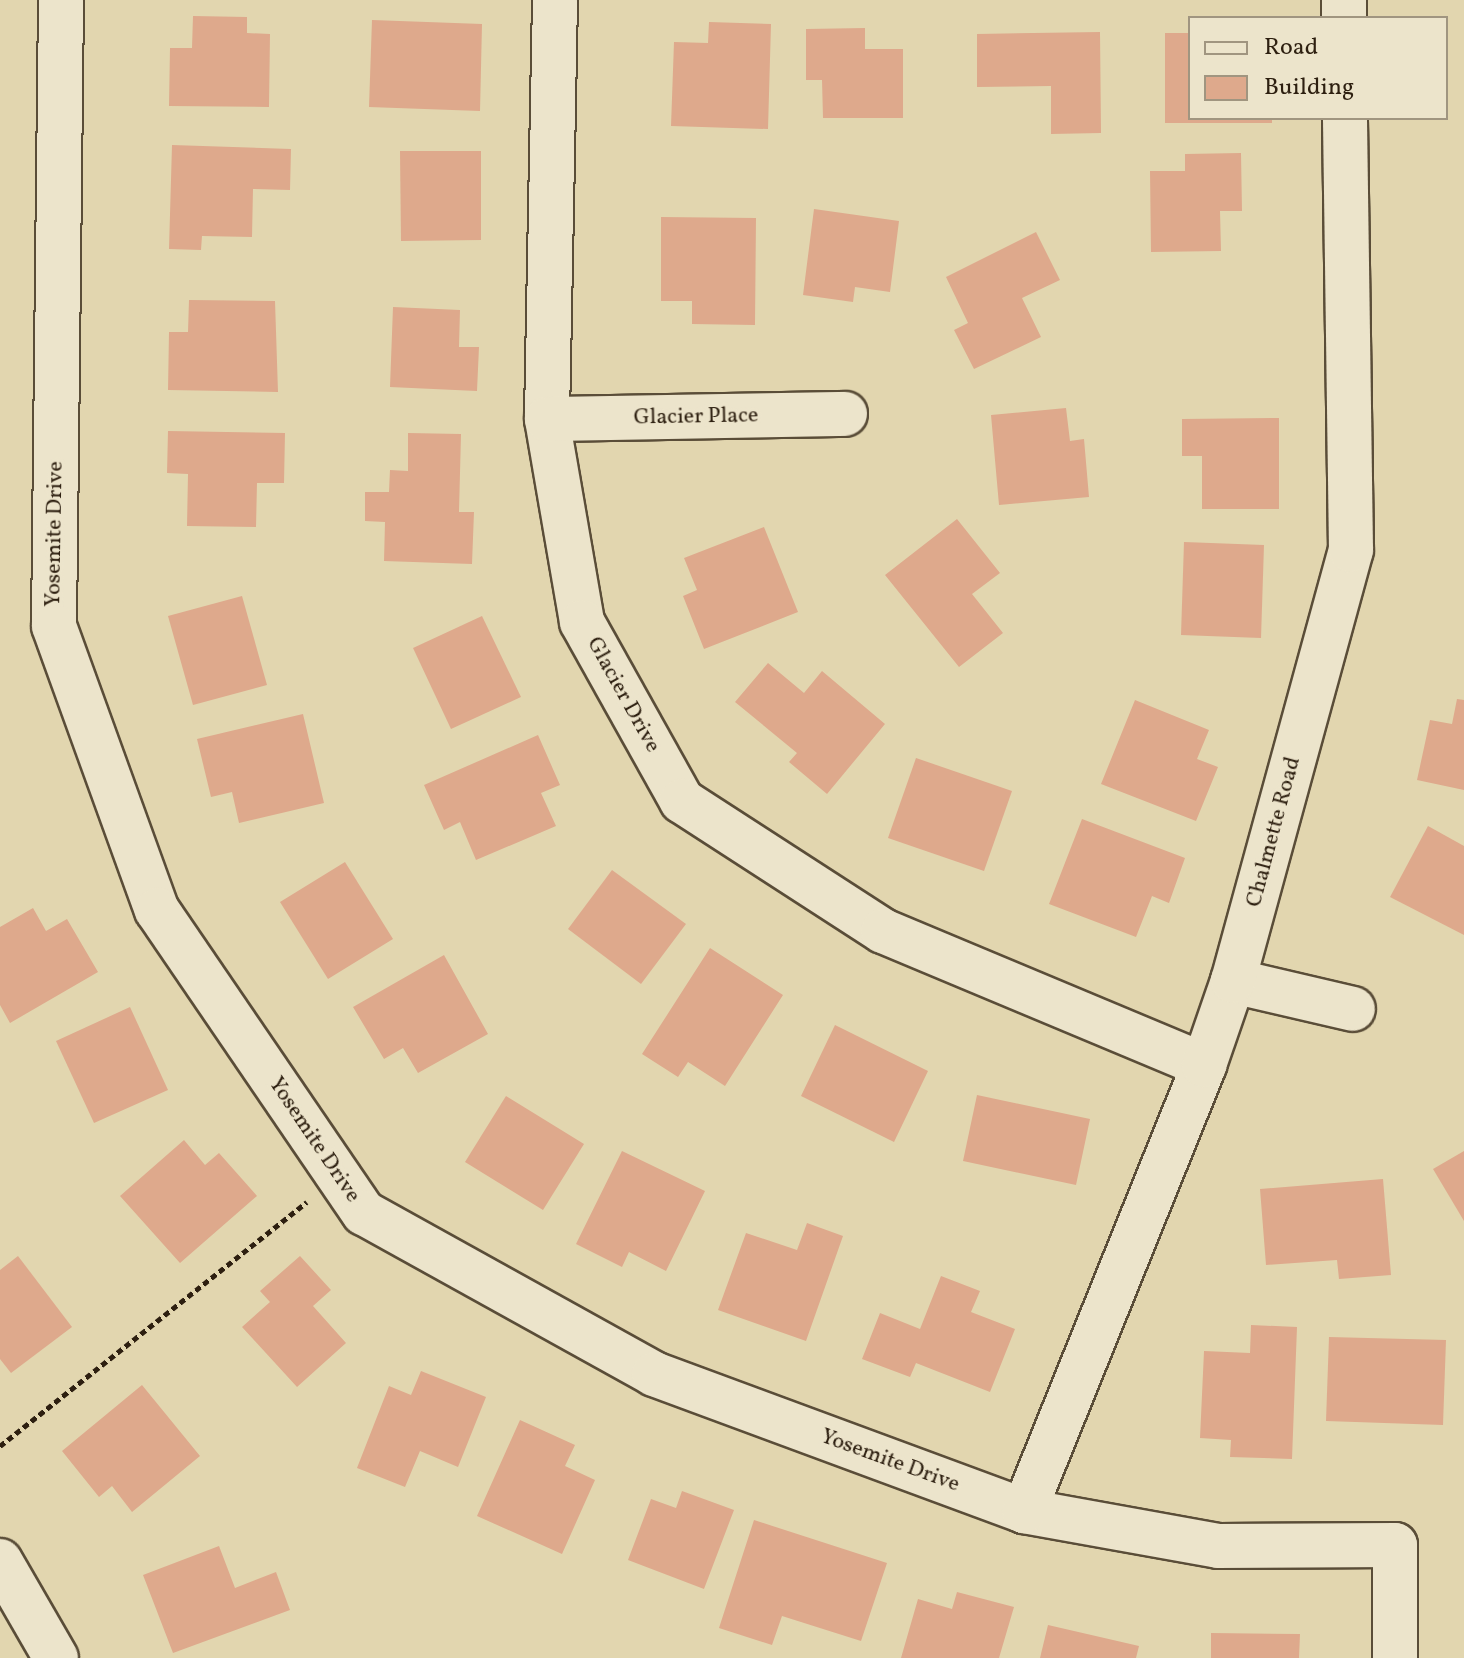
<!DOCTYPE html>
<style>
body{margin:0}
#map{position:relative;width:1464px;height:1658px;overflow:hidden;background:#e2d6af;font-family:Vollkorn,serif}
div>[style]{position:absolute}
[style*='--x']{left:calc(var(--x)*1px);top:calc(var(--y)*1px);width:calc(var(--w)*1px);rotate:calc(var(--a)*1deg)}
.building>*{inset:0;background:#dea98c}
.path>*{height:5px;margin-top:-2.5px;transform-origin:0;background:repeating-linear-gradient(90deg,#2d1f10 0 6px,transparent 0 10px)}
.roads{filter:drop-shadow(2px 0 #5a4d38) drop-shadow(-2px 0 #5a4d38) drop-shadow(0 2px #5a4d38) drop-shadow(0 -2px #5a4d38)}
.minor>*{height:44px;margin:-22px;padding:0 22px;transform-origin:22px;border-radius:22px;background:#ece4cb}
span{translate:-50% -50%;white-space:nowrap;text-align:center;line-height:1.15;-webkit-text-stroke:7px #ece4cb;paint-order:stroke}
.street-label{font-size:22px;color:#2d1f10}
.legend{position:absolute;left:1188px;top:16px;width:260px;height:104px;box-sizing:border-box;background:#ece4cb;border:2px solid #a09580;margin:0;padding:10px 14px;list-style:none;font-size:24px;color:#2d1f10}
.legend li{display:flex;align-items:center;gap:16px;height:40px}
.legend b{width:40px;border:2px solid #a09580}
</style>
<div id="map">
<div class="building">
<i style="clip-path:polygon(193px 16px,247px 17px,247px 33px,270px 34px,269px 107px,169px 106px,170px 48px,192px 48px)"></i>
<i style="clip-path:polygon(372px 20px,482px 24px,480px 111px,369px 107px)"></i>
<i style="clip-path:polygon(709px 22px,771px 24px,768px 129px,671px 126px,674px 42px,708px 43px)"></i>
<i style="clip-path:polygon(865px 28px,865px 49px,903px 49px,903px 118px,823px 118px,822px 80px,806px 80px,806px 29px)"></i>
<i style="clip-path:polygon(1100px 32px,1101px 133px,1051px 134px,1051px 86px,977px 87px,977px 34px)"></i>
<i style="clip-path:polygon(1165px 33px,1190px 33px,1190px 118px,1272px 118px,1272px 123px,1165px 123px)"></i>
<i style="clip-path:polygon(172px 145px,291px 149px,290px 190px,253px 189px,252px 237px,202px 236px,201px 250px,169px 249px)"></i>
<i style="clip-path:polygon(400px 151px,481px 151px,481px 240px,401px 241px)"></i>
<i style="clip-path:polygon(1241px 153px,1242px 211px,1220px 211px,1221px 251px,1151px 252px,1150px 171px,1185px 171px,1185px 154px)"></i>
<i style="clip-path:polygon(814px 209px,899px 221px,890px 292px,855px 287px,853px 302px,803px 295px)"></i>
<i style="clip-path:polygon(661px 217px,756px 218px,755px 325px,692px 324px,692px 301px,661px 301px)"></i>
<i style="clip-path:polygon(1036px 232px,1060px 280px,1022px 298px,1041px 337px,974px 369px,954px 330px,968px 323px,946px 277px)"></i>
<i style="clip-path:polygon(189px 300px,275px 301px,278px 392px,168px 390px,169px 332px,188px 332px)"></i>
<i style="clip-path:polygon(393px 307px,460px 310px,459px 347px,479px 347px,477px 391px,390px 387px)"></i>
<i style="clip-path:polygon(1066px 408px,1070px 441px,1084px 439px,1089px 497px,999px 505px,991px 415px)"></i>
<i style="clip-path:polygon(1279px 418px,1279px 509px,1202px 509px,1202px 456px,1182px 456px,1182px 419px)"></i>
<i style="clip-path:polygon(168px 431px,285px 433px,284px 483px,257px 483px,256px 527px,187px 526px,188px 474px,167px 473px)"></i>
<i style="clip-path:polygon(408px 433px,461px 434px,459px 512px,474px 512px,472px 564px,384px 561px,385px 522px,365px 521px,365px 492px,389px 492px,390px 470px,408px 471px)"></i>
<i style="clip-path:polygon(957px 519px,1000px 573px,972px 594px,1003px 633px,959px 667px,885px 575px)"></i>
<i style="clip-path:polygon(764px 527px,798px 612px,704px 649px,683px 596px,697px 590px,684px 558px)"></i>
<i style="clip-path:polygon(1184px 542px,1264px 545px,1261px 638px,1181px 635px)"></i>
<i style="clip-path:polygon(242px 596px,267px 685px,193px 705px,168px 616px)"></i>
<i style="clip-path:polygon(482px 616px,521px 697px,451px 729px,413px 648px)"></i>
<i style="clip-path:polygon(768px 663px,804px 693px,822px 671px,885px 724px,827px 794px,789px 762px,797px 753px,735px 702px)"></i>
<i style="clip-path:polygon(1457px 699px,1464px 700px,1464px 790px,1417px 780px,1430px 720px,1452px 724px)"></i>
<i style="clip-path:polygon(1135px 700px,1209px 730px,1197px 759px,1218px 767px,1196px 821px,1101px 784px)"></i>
<i style="clip-path:polygon(303px 714px,324px 803px,239px 823px,232px 792px,211px 797px,197px 739px)"></i>
<i style="clip-path:polygon(538px 735px,560px 785px,541px 793px,556px 826px,476px 860px,460px 822px,444px 830px,424px 785px)"></i>
<i style="clip-path:polygon(916px 758px,1012px 791px,984px 871px,888px 838px)"></i>
<i style="clip-path:polygon(1082px 819px,1185px 858px,1169px 903px,1152px 896px,1136px 937px,1049px 904px)"></i>
<i style="clip-path:polygon(1428px 826px,1464px 846px,1464px 935px,1390px 897px)"></i>
<i style="clip-path:polygon(345px 862px,393px 939px,328px 979px,280px 902px)"></i>
<i style="clip-path:polygon(612px 870px,686px 924px,641px 984px,568px 929px)"></i>
<i style="clip-path:polygon(33px 908px,46px 931px,67px 919px,98px 972px,10px 1023px,0 1005px,0 927px)"></i>
<i style="clip-path:polygon(710px 948px,783px 995px,725px 1086px,688px 1062px,678px 1077px,642px 1054px)"></i>
<i style="clip-path:polygon(444px 955px,488px 1034px,418px 1073px,403px 1048px,384px 1059px,353px 1007px)"></i>
<i style="clip-path:polygon(130px 1007px,168px 1090px,94px 1123px,56px 1041px)"></i>
<i style="clip-path:polygon(835px 1025px,928px 1071px,894px 1142px,801px 1096px)"></i>
<i style="clip-path:polygon(977px 1095px,1090px 1119px,1076px 1185px,963px 1161px)"></i>
<i style="clip-path:polygon(506px 1096px,584px 1144px,543px 1210px,465px 1162px)"></i>
<i style="clip-path:polygon(184px 1140px,205px 1165px,219px 1153px,257px 1196px,180px 1263px,120px 1196px)"></i>
<i style="clip-path:polygon(622px 1151px,705px 1191px,666px 1271px,629px 1252px,622px 1267px,576px 1244px)"></i>
<i style="clip-path:polygon(1464px 1151px,1464px 1221px,1433px 1169px)"></i>
<i style="clip-path:polygon(1383px 1179px,1391px 1275px,1339px 1279px,1337px 1260px,1266px 1265px,1260px 1189px)"></i>
<i style="clip-path:polygon(807px 1223px,843px 1236px,806px 1341px,718px 1310px,746px 1233px,797px 1250px)"></i>
<i style="clip-path:polygon(18px 1256px,72px 1327px,11px 1373px,0 1359px,0 1270px)"></i>
<i style="clip-path:polygon(300px 1256px,331px 1290px,313px 1306px,346px 1343px,297px 1387px,242px 1327px,270px 1302px,260px 1291px)"></i>
<i style="clip-path:polygon(941px 1276px,980px 1291px,971px 1312px,1015px 1329px,990px 1392px,916px 1363px,910px 1377px,862px 1359px,880px 1313px,920px 1329px)"></i>
<i style="clip-path:polygon(1251px 1325px,1297px 1327px,1292px 1459px,1230px 1457px,1231px 1440px,1200px 1438px,1204px 1351px,1250px 1353px)"></i>
<i style="clip-path:polygon(1329px 1337px,1446px 1340px,1443px 1425px,1326px 1421px)"></i>
<i style="clip-path:polygon(421px 1371px,486px 1397px,458px 1467px,420px 1451px,405px 1487px,357px 1468px,389px 1386px,411px 1395px)"></i>
<i style="clip-path:polygon(142px 1385px,200px 1456px,132px 1512px,112px 1486px,99px 1497px,62px 1451px)"></i>
<i style="clip-path:polygon(520px 1420px,575px 1445px,565px 1466px,595px 1480px,562px 1554px,477px 1516px)"></i>
<i style="clip-path:polygon(682px 1491px,734px 1510px,704px 1589px,628px 1560px,651px 1499px,676px 1508px)"></i>
<i style="clip-path:polygon(754px 1520px,887px 1563px,861px 1641px,782px 1616px,772px 1645px,719px 1628px)"></i>
<i style="clip-path:polygon(219px 1546px,235px 1588px,276px 1572px,290px 1610px,173px 1653px,143px 1575px)"></i>
<i style="clip-path:polygon(957px 1592px,1014px 1607px,999px 1658px,901px 1658px,918px 1599px,952px 1609px)"></i>
<i style="clip-path:polygon(1048px 1625px,1139px 1646px,1136px 1658px,1040px 1658px)"></i>
<i style="clip-path:polygon(1211px 1633px,1300px 1634px,1299px 1658px,1211px 1658px)"></i>
</div>
<div class="path">
<i style="--x:0;--y:1446;--w:392;--a:-38.5"></i>
</div>
<div class="roads">
<div class="minor">
<i style="--x:61;--y:0;--w:626;--a:90.64"></i>
<i style="--x:54;--y:626;--w:302;--a:70.1"></i>
<i style="--x:157;--y:910;--w:367;--a:55.7"></i>
<i style="--x:364;--y:1213;--w:332;--a:29"></i>
<i style="--x:654;--y:1374;--w:395;--a:20.3"></i>
<i style="--x:1024;--y:1511;--w:197;--a:10.2"></i>
<i style="--x:1218;--y:1546;--w:177;--a:-0.3"></i>
<i style="--x:1395;--y:1545;--w:113;--a:90"></i>
<i style="--x:555;--y:0;--w:419;--a:91.1"></i>
<i style="--x:547;--y:419;--w:206;--a:80.2"></i>
<i style="--x:582;--y:622;--w:205;--a:60.8"></i>
<i style="--x:682;--y:801;--w:239;--a:32.9"></i>
<i style="--x:883;--y:931;--w:348;--a:22.7"></i>
<i style="--x:1344;--y:0;--w:18;--a:90"></i>
<i style="--x:547;--y:419;--w:298;--a:-1"></i>
<i style="--x:1233;--y:981;--w:123;--a:13.1"></i>
<i style="--x:1024;--y:1511;--w:481;--a:-68"></i>
<i style="--x:1204;--y:1065;--w:89;--a:-71"></i>
<i style="--x:1233;--y:981;--w:447;--a:-74.7"></i>
<i style="--x:1351;--y:550;--w:432;--a:-90.8"></i>
<i style="--x:0;--y:1561;--w:112;--a:60"></i>
</div>
</div>
<div class="street-label">
<span style="left:696px;top:417px;rotate:-1deg">Glacier Place</span>
<span style="left:55px;top:534px;rotate:-89deg">Yosemite Drive</span>
<span style="left:623px;top:695px;rotate:61deg">Glacier Drive</span>
<span style="left:1274px;top:832px;rotate:-75deg">Chalmette Road</span>
<span style="left:314px;top:1140px;rotate:56deg">Yosemite Drive</span>
<span style="left:890px;top:1461px;rotate:20deg">Yosemite Drive</span>
</div>
<ul class="legend">
<li><b style="height:10px;background:#ece4cb"></b>Road</li>
<li><b style="height:22px;background:#dea98c"></b>Building</li>
</ul>
</div>
